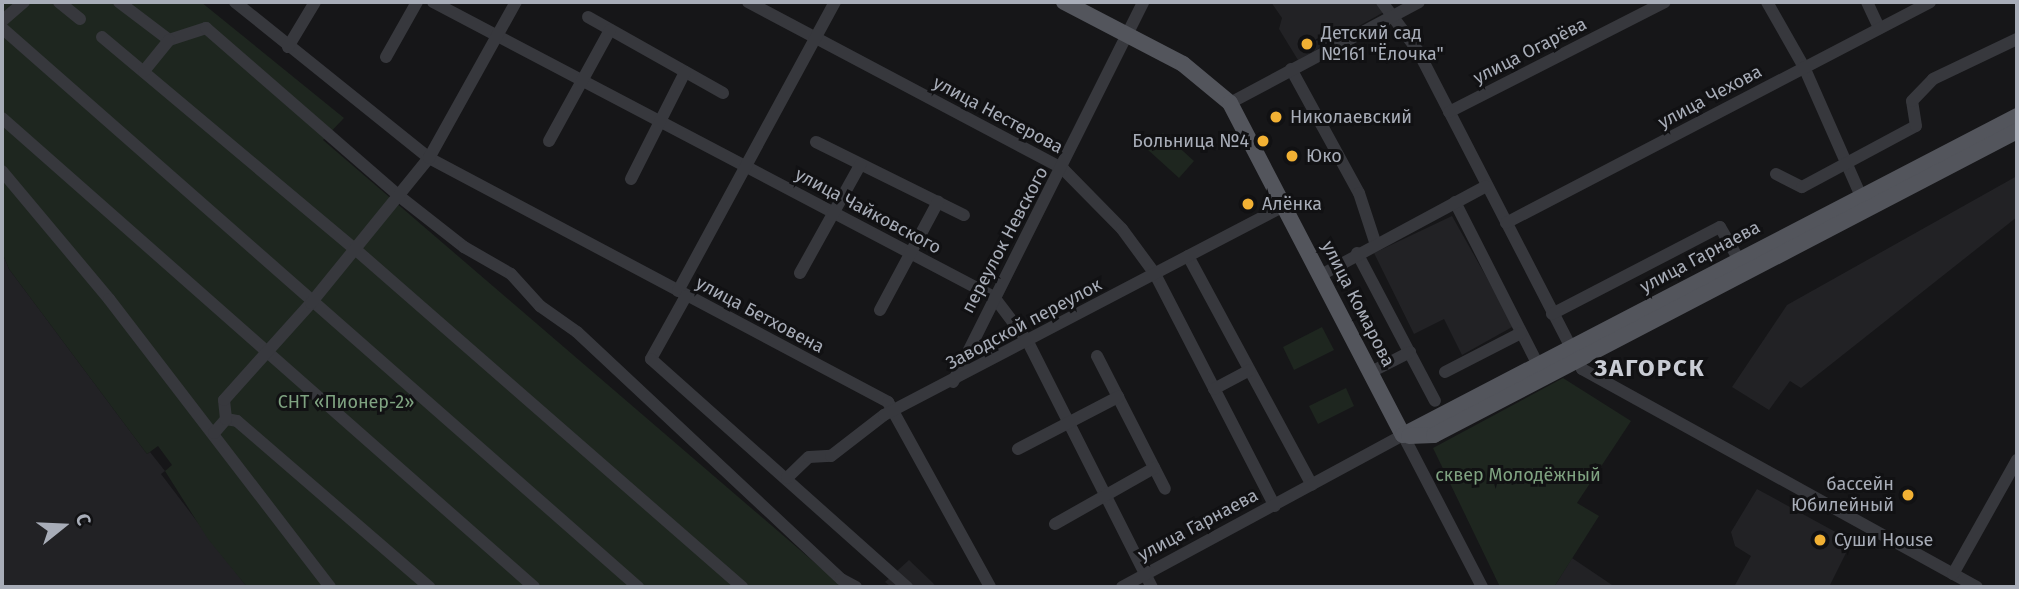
<!DOCTYPE html>
<meta charset="utf-8">
<style>
body{margin:0}
#map{position:relative;width:2019px;height:589px;overflow:hidden;background:#161618;font-family:"Fira Sans",sans-serif}
div>[style]{position:absolute}
[style*='--x']{left:calc(var(--x)*1px);top:calc(var(--y)*1px);width:calc(var(--w)*1px);rotate:calc(var(--a)*1deg)}
.built>*{inset:0;background:#222225}
.green>*{inset:0;background:#1e261f}
.minor>*{height:12px;margin:-6px;padding:0 6px;transform-origin:6px;border-radius:6px;background:#37383d}
.major>*{height:16px;margin:-8px;padding:0 8px;transform-origin:8px;border-radius:8px;background:#53555c}
.dots>*{width:19px;height:19px;translate:-50% -50%;box-sizing:border-box;border:4px solid #111113;border-radius:50%}
span{translate:-50% -50%;white-space:nowrap;text-align:center;line-height:1.15;-webkit-text-stroke:6px #111113;paint-order:stroke}
.poi-label{font-size:18px;color:#a8adb8}
.left{translate:0 -50%;text-align:left}
.right{translate:-100% -50%;text-align:right}
.street-label{font-size:18px;color:#a8adb8}
.park-label{font-size:18px;color:#7fa381}
.district-label{font-size:24px;color:#c9ccd4;font-weight:700;letter-spacing:2px}
.frame{position:absolute;inset:0;border:4px solid #a8adb8;pointer-events:none}
.north{position:absolute;left:28px;top:491px;width:70px;height:70px;-webkit-text-stroke:5px #111113;paint-order:stroke;rotate:72deg;font-size:19px;font-weight:700;line-height:28px;text-align:center;color:#a8adb8}
.north::after{content:'';display:block;margin:auto;width:24px;height:32px;background:#a8adb8;clip-path:polygon(50% 0,100% 100%,50% 72%,0 100%)}
</style>
<div id="map">
<div class="built">
<i style="clip-path:polygon(1271px 2px,1378px 2px,1384px 12px,1298px 60px,1279px 29px,1282px 18px)"></i>
<i style="clip-path:polygon(2017px 176px,2017px 217px,1801px 388px,1790px 381px,1769px 410px,1732px 387px,1787px 305px)"></i>
<i style="clip-path:polygon(1452px 216px,1514px 326px,1462px 355px,1444px 319px,1414px 334px,1374px 253px)"></i>
<i style="clip-path:polygon(2px 252px,9px 269px,147px 454px,150px 452px,165px 471px,161px 474px,247px 587px,2px 587px)"></i>
<i style="clip-path:polygon(1757px 489px,1852px 541px,1829px 587px,1734px 587px,1751px 556px,1735px 546px,1731px 532px)"></i>
<i style="clip-path:polygon(1572px 558px,1615px 587px,1554px 587px)"></i>
<i style="clip-path:polygon(909px 560px,933px 583px,936px 587px,891px 587px,885px 582px)"></i>
</div>
<div class="green">
<i style="clip-path:polygon(2px 2px,201px 2px,344px 118px,323px 140px,843px 587px,247px 587px,208px 539px,165px 471px,172px 465px,158px 446px,147px 454px,9px 269px,2px 252px)"></i>
<i style="clip-path:polygon(1163px 133px,1194px 161px,1179px 178px,1147px 149px)"></i>
<i style="clip-path:polygon(1322px 327px,1334px 350px,1294px 370px,1283px 347px)"></i>
<i style="clip-path:polygon(1563px 378px,1631px 421px,1577px 503px,1599px 516px,1554px 587px,1500px 587px,1433px 448px)"></i>
<i style="clip-path:polygon(1346px 388px,1354px 406px,1318px 424px,1309px 406px)"></i>
</div>
<div class="minor">
<i style="--x:59;--y:2;--w:27;--a:39"></i>
<i style="--x:119;--y:2;--w:63;--a:37.2"></i>
<i style="--x:169;--y:40;--w:39;--a:-18"></i>
<i style="--x:206;--y:28;--w:256;--a:41"></i>
<i style="--x:399;--y:196;--w:83;--a:38.1"></i>
<i style="--x:464;--y:247;--w:54;--a:29.9"></i>
<i style="--x:511;--y:274;--w:43;--a:47.8"></i>
<i style="--x:540;--y:306;--w:45;--a:35.1"></i>
<i style="--x:577;--y:332;--w:362;--a:43.1"></i>
<i style="--x:841;--y:579;--w:17;--a:28"></i>
<i style="--x:235;--y:2;--w:249;--a:38.8"></i>
<i style="--x:429;--y:158;--w:520;--a:27.99"></i>
<i style="--x:888;--y:402;--w:211;--a:61.1"></i>
<i style="--x:433;--y:2;--w:634;--a:27.74"></i>
<i style="--x:994;--y:297;--w:56;--a:52.9"></i>
<i style="--x:1028;--y:342;--w:275;--a:63.2"></i>
<i style="--x:748;--y:2;--w:357;--a:27.9"></i>
<i style="--x:1063;--y:169;--w:84;--a:45.5"></i>
<i style="--x:1122;--y:229;--w:56;--a:53.7"></i>
<i style="--x:1155;--y:274;--w:261;--a:62.7"></i>
<i style="--x:1382;--y:2;--w:61;--a:53.7"></i>
<i style="--x:1418;--y:51;--w:358;--a:62.7"></i>
<i style="--x:1582;--y:369;--w:451;--a:28.9"></i>
<i style="--x:1767;--y:2;--w:75;--a:60.4"></i>
<i style="--x:1804;--y:67;--w:149;--a:66.2"></i>
<i style="--x:1867;--y:2;--w:29;--a:65"></i>
<i style="--x:588;--y:17;--w:155;--a:29.4"></i>
<i style="--x:2;--y:21;--w:29;--a:-41"></i>
<i style="--x:2;--y:28;--w:847;--a:41.31"></i>
<i style="--x:102;--y:37;--w:330;--a:40"></i>
<i style="--x:355;--y:249;--w:514;--a:41.13"></i>
<i style="--x:288;--y:47;--w:52;--a:-59"></i>
<i style="--x:386;--y:57;--w:63;--a:-60.6"></i>
<i style="--x:1291;--y:69;--w:141;--a:61.3"></i>
<i style="--x:1359;--y:193;--w:52;--a:71.9"></i>
<i style="--x:144;--y:71;--w:40;--a:-51"></i>
<i style="--x:1230;--y:103;--w:214;--a:-28.1"></i>
<i style="--x:1449;--y:112;--w:242;--a:-27"></i>
<i style="--x:2;--y:118;--w:709;--a:41.4"></i>
<i style="--x:549;--y:141;--w:127;--a:-61.2"></i>
<i style="--x:816;--y:142;--w:165;--a:26.3"></i>
<i style="--x:2;--y:171;--w:167;--a:50.1"></i>
<i style="--x:109;--y:299;--w:363;--a:52.5"></i>
<i style="--x:1776;--y:174;--w:29;--a:27"></i>
<i style="--x:1802;--y:187;--w:129;--a:-28.2"></i>
<i style="--x:1916;--y:126;--w:25;--a:-99"></i>
<i style="--x:1912;--y:101;--w:30;--a:-46"></i>
<i style="--x:1933;--y:79;--w:93;--a:-25.5"></i>
<i style="--x:631;--y:179;--w:120;--a:-63.2"></i>
<i style="--x:1455;--y:202;--w:185;--a:63"></i>
<i style="--x:1506;--y:223;--w:478;--a:-27.5"></i>
<i style="--x:1357;--y:253;--w:167;--a:62.2"></i>
<i style="--x:1188;--y:256;--w:260;--a:61.6"></i>
<i style="--x:800;--y:273;--w:124;--a:-60.9"></i>
<i style="--x:1321;--y:275;--w:187;--a:-28.3"></i>
<i style="--x:678;--y:291;--w:329;--a:-61.5"></i>
<i style="--x:686;--y:296;--w:72;--a:119.1"></i>
<i style="--x:651;--y:359;--w:343;--a:41.7"></i>
<i style="--x:880;--y:310;--w:123;--a:-61.8"></i>
<i style="--x:1552;--y:314;--w:189;--a:-27.4"></i>
<i style="--x:1720;--y:227;--w:36;--a:60"></i>
<i style="--x:1097;--y:356;--w:149;--a:62.9"></i>
<i style="--x:1371;--y:372;--w:44;--a:-27.1"></i>
<i style="--x:1445;--y:372;--w:85;--a:-27.2"></i>
<i style="--x:953;--y:382;--w:425;--a:-63.4"></i>
<i style="--x:1214;--y:389;--w:40;--a:-28"></i>
<i style="--x:226;--y:419;--w:11;--a:10"></i>
<i style="--x:237;--y:421;--w:254;--a:40.8"></i>
<i style="--x:214;--y:433;--w:18;--a:-49"></i>
<i style="--x:226;--y:419;--w:19;--a:-96"></i>
<i style="--x:224;--y:400;--w:130;--a:-48.1"></i>
<i style="--x:311;--y:303;--w:187;--a:-50.9"></i>
<i style="--x:429;--y:158;--w:179;--a:-60.9"></i>
<i style="--x:1018;--y:449;--w:113;--a:-27.5"></i>
<i style="--x:787;--y:478;--w:30;--a:-44"></i>
<i style="--x:809;--y:457;--w:22;--a:-3"></i>
<i style="--x:831;--y:456;--w:67;--a:-37.7"></i>
<i style="--x:884;--y:415;--w:453;--a:-27.6"></i>
<i style="--x:1055;--y:524;--w:114;--a:-29.5"></i>
<i style="--x:1953;--y:574;--w:131;--a:-60.7"></i>
<i style="--x:1122;--y:587;--w:319;--a:-28.4"></i>
<i style="--x:1403;--y:435;--w:171;--a:62.5"></i>
</div>
<div class="major">
<i style="--x:1064;--y:2;--w:134;--a:27.5"></i>
<i style="--x:1183;--y:64;--w:61;--a:39.7"></i>
<i style="--x:1230;--y:103;--w:374;--a:62.5"></i>
<i style="--x:1403;--y:435;--w:692;--a:-27.45"></i>
<i style="--x:1409;--y:436;--w:25;--a:-2"></i>
<i style="--x:1434;--y:435;--w:657;--a:-27.54"></i>
</div>
<div class="dots">
<i style="left:1307px;top:44px;background:#f2b134"></i>
<i style="left:1276px;top:117px;background:#f2b134"></i>
<i style="left:1263px;top:141px;background:#f2b134"></i>
<i style="left:1292px;top:156px;background:#f2b134"></i>
<i style="left:1248px;top:204px;background:#f2b134"></i>
<i style="left:1908px;top:495px;background:#f2b134"></i>
<i style="left:1820px;top:540px;background:#f2b134"></i>
</div>
<div class="poi-label">
<span class="left" style="left:1321px;top:44px">Детский сад<br>№161 "Ёлочка"</span>
<span class="left" style="left:1290px;top:117px">Николаевский</span>
<span class="right" style="left:1249px;top:141px">Больница №4</span>
<span class="left" style="left:1306px;top:156px">Юко</span>
<span class="left" style="left:1262px;top:204px">Алёнка</span>
<span class="right" style="left:1894px;top:495px">бассейн<br>Юбилейный</span>
<span class="left" style="left:1834px;top:540px">Суши House</span>
</div>
<div class="street-label">
<span style="left:1530px;top:51px;rotate:-27deg">улица Огарёва</span>
<span style="left:1710px;top:97px;rotate:-28deg">улица Чехова</span>
<span style="left:998px;top:115px;rotate:28deg">улица Нестерова</span>
<span style="left:868px;top:211px;rotate:28deg">улица Чайковского</span>
<span style="left:1005px;top:240px;rotate:-62deg">переулок Невского</span>
<span style="left:1700px;top:257px;rotate:-28deg">улица Гарнаева</span>
<span style="left:1358px;top:304px;rotate:63deg">улица Комарова</span>
<span style="left:760px;top:315px;rotate:28deg">улица Бетховена</span>
<span style="left:1024px;top:324px;rotate:-28deg">Заводской переулок</span>
<span style="left:1198px;top:525px;rotate:-28deg">улица Гарнаева</span>
</div>
<div class="park-label">
<span style="left:346px;top:402px">СНТ «Пионер-2»</span>
<span style="left:1518px;top:475px">сквер Молодёжный</span>
</div>
<div class="district-label">
<span style="left:1650px;top:369px">ЗАГОРСК</span>
</div>
<div class="frame"></div>
<div class="north">С</div>
</div>
